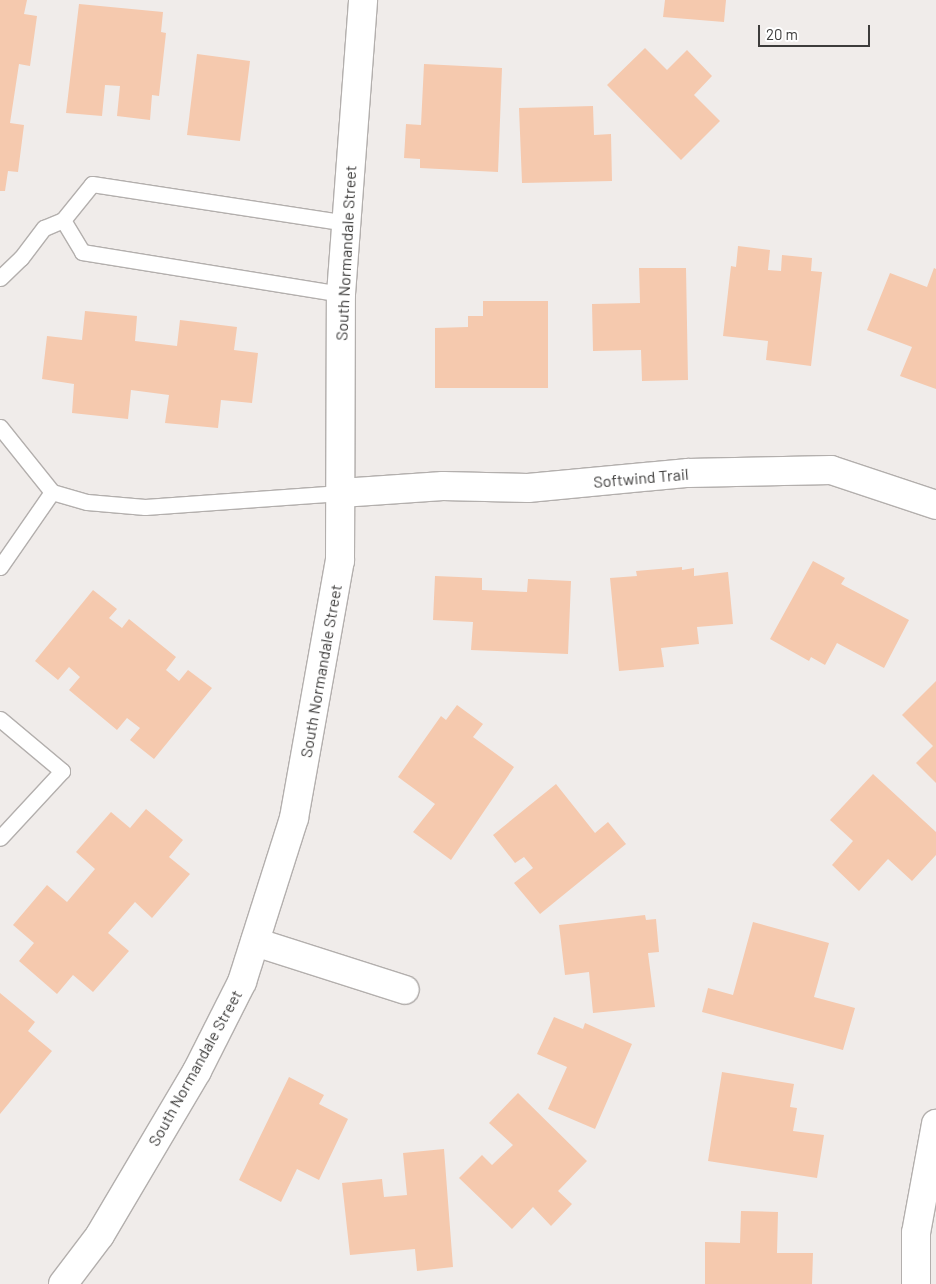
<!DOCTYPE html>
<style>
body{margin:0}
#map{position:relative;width:936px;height:1284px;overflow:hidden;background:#f0ecea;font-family:Barlow,sans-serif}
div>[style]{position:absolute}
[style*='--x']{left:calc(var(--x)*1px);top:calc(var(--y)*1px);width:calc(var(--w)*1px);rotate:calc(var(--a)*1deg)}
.building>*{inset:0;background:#f5c9ae}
.roads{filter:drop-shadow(1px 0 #b3afad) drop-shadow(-1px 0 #b3afad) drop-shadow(0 1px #b3afad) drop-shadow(0 -1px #b3afad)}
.lane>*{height:15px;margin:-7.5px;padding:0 7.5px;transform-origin:7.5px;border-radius:7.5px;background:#fff}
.street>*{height:28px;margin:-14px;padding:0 14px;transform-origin:14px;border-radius:14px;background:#fff}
.secondary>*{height:28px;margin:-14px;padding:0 14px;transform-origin:14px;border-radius:14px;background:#fff}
span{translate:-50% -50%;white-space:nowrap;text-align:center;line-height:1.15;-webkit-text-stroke:5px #fff;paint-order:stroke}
.street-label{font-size:16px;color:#3d3c3b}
.scale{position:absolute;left:758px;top:25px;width:112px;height:22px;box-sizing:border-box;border:2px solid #3d3c3b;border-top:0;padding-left:6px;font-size:15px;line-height:18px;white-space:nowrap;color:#3d3c3b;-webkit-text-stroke:4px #fff;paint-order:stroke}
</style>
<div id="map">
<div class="building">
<i style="clip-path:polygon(0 0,27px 0,24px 14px,37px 16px,30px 66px,19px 64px,10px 123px,24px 125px,18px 172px,8px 171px,5px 191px,0 191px)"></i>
<i style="clip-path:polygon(665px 0,726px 0,724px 22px,663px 17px)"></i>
<i style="clip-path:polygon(79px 4px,163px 12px,161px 32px,166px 33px,159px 96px,152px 95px,150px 120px,117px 116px,120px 86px,105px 85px,102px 116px,66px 113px)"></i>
<i style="clip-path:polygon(645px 48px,667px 70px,687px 50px,712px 76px,694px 95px,720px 121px,681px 160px,607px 85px)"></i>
<i style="clip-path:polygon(197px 54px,250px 61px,240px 141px,187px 135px)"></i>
<i style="clip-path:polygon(424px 64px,502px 68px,498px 172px,420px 168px,420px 159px,404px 158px,406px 124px,421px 125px)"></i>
<i style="clip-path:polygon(593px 106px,594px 135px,611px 134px,612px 181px,522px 183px,519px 108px)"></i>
<i style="clip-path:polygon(738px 246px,770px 250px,768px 270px,781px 271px,782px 255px,812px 258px,811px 271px,822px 272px,811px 366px,766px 360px,768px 341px,723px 336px,731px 266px,736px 267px)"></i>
<i style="clip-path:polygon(639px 268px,686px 268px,688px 380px,642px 381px,641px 350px,593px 351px,592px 304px,640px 303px)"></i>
<i style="clip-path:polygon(934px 268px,936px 269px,936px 389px,900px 376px,912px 347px,867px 330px,890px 273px,927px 287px)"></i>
<i style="clip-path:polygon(483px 301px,548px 301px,548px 388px,435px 388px,435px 328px,468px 327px,468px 316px,483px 316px)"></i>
<i style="clip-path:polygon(85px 311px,137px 316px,135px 341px,177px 346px,180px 320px,237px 327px,234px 350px,258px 353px,252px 403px,221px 400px,218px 428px,165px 423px,169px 395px,131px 390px,128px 419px,72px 413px,74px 384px,42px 379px,47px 336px,82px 340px)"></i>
<i style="clip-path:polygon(813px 561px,845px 578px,841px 584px,909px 620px,884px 668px,837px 643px,825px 665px,811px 657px,809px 661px,770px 639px)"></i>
<i style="clip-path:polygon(682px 567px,682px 570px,694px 568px,694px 576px,728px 572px,733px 624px,697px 627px,699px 644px,661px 648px,664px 667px,619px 671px,610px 578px,637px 576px,636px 571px)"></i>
<i style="clip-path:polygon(435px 576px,482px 578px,482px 590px,527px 592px,528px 579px,571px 581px,568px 654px,471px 650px,473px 622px,433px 620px)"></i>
<i style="clip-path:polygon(93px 590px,117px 609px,109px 618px,122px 628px,129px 619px,176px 657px,166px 670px,179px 681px,188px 670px,212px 688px,154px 759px,130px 740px,140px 728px,127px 718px,117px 730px,69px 690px,80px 677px,69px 667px,58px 680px,35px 661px)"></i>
<i style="clip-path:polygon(936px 681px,936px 783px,916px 763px,933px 746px,902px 715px)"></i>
<i style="clip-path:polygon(457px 705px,483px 724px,473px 737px,514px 767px,451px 860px,413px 832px,435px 804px,398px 777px,441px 716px,446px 720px)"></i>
<i style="clip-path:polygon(873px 774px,936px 832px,936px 855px,912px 881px,888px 859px,859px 891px,832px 865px,853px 841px,830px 820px)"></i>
<i style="clip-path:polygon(556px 784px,595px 833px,608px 822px,626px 844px,540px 914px,514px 883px,533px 868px,524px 857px,515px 863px,493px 835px)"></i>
<i style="clip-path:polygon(146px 809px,183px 840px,169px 857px,190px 874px,152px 918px,135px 902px,108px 933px,129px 951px,93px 992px,73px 975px,57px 994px,19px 961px,34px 943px,13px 925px,47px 885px,67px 902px,95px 869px,76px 852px,111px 812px,130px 828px)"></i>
<i style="clip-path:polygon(645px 915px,646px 920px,656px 919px,659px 952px,648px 953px,655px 1007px,593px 1013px,589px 972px,565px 975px,559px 925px)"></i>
<i style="clip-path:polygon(753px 922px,829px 943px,814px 997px,855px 1008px,843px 1050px,702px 1012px,708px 988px,733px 995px)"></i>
<i style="clip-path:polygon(0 993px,35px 1022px,28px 1031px,52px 1051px,0 1114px)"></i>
<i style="clip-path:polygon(554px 1017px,583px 1029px,585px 1023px,632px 1044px,595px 1129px,548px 1109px,567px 1067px,537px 1054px)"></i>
<i style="clip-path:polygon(722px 1072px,794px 1084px,790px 1107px,797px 1108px,793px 1131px,824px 1135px,817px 1178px,708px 1161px)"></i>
<i style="clip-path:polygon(289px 1077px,324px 1095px,319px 1104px,348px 1119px,319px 1180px,297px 1169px,281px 1202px,239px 1180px)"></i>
<i style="clip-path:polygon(518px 1093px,587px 1161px,558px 1191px,572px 1204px,551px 1226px,533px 1207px,512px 1229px,459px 1178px,482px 1155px,492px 1165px,513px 1145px,489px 1123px)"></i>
<i style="clip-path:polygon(444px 1149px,453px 1267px,417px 1271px,415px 1249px,350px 1255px,342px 1183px,382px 1179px,384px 1197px,407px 1195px,403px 1153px)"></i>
<i style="clip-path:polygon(741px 1211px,778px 1212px,777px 1253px,813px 1253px,812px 1284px,705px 1284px,705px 1242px,740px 1243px)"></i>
</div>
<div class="roads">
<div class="lane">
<i style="--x:63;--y:220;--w:37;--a:59"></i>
<i style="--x:82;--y:252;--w:262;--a:9.2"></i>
<i style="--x:0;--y:278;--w:29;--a:-44"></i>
<i style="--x:21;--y:258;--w:38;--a:-53"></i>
<i style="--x:44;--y:228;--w:21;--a:-23"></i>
<i style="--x:63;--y:220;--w:46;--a:-51.1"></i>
<i style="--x:92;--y:184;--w:258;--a:8.7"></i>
<i style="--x:0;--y:427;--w:83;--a:51.3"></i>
<i style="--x:52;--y:492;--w:36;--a:16"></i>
<i style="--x:87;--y:502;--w:58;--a:4.9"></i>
<i style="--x:145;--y:507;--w:196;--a:-4.1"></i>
<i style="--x:0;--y:567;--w:91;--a:-55.3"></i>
<i style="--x:0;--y:719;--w:81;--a:40"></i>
<i style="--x:62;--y:771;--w:91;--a:132.8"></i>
</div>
<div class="street">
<i style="--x:341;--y:493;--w:102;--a:-3.9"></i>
<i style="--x:443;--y:486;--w:85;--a:1.3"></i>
<i style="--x:528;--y:488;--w:161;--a:-5.4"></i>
<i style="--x:688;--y:473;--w:143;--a:-1.2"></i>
<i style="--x:831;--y:470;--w:111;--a:18.4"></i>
<i style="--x:255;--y:942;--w:157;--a:17.7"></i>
<i style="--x:916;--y:1284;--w:51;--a:-90"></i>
<i style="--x:916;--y:1233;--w:111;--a:-79.6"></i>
</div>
<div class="secondary">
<i style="--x:63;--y:1284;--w:61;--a:-52.9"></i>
<i style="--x:100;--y:1235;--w:191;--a:-59.4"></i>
<i style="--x:197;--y:1071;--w:100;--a:-63.2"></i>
<i style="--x:242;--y:982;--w:172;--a:-72.4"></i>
<i style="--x:294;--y:818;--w:261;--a:-79.9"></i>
<i style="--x:340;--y:561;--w:267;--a:-89.8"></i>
<i style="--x:341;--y:294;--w:295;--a:-85.7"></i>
</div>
</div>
<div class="street-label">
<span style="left:346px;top:253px;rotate:-87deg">South Normandale Street</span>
<span style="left:641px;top:478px;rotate:-5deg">Softwind Trail</span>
<span style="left:321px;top:671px;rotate:-80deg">South Normandale Street</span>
<span style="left:195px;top:1068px;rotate:-61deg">South Normandale Street</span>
</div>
<div class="scale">20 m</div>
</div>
